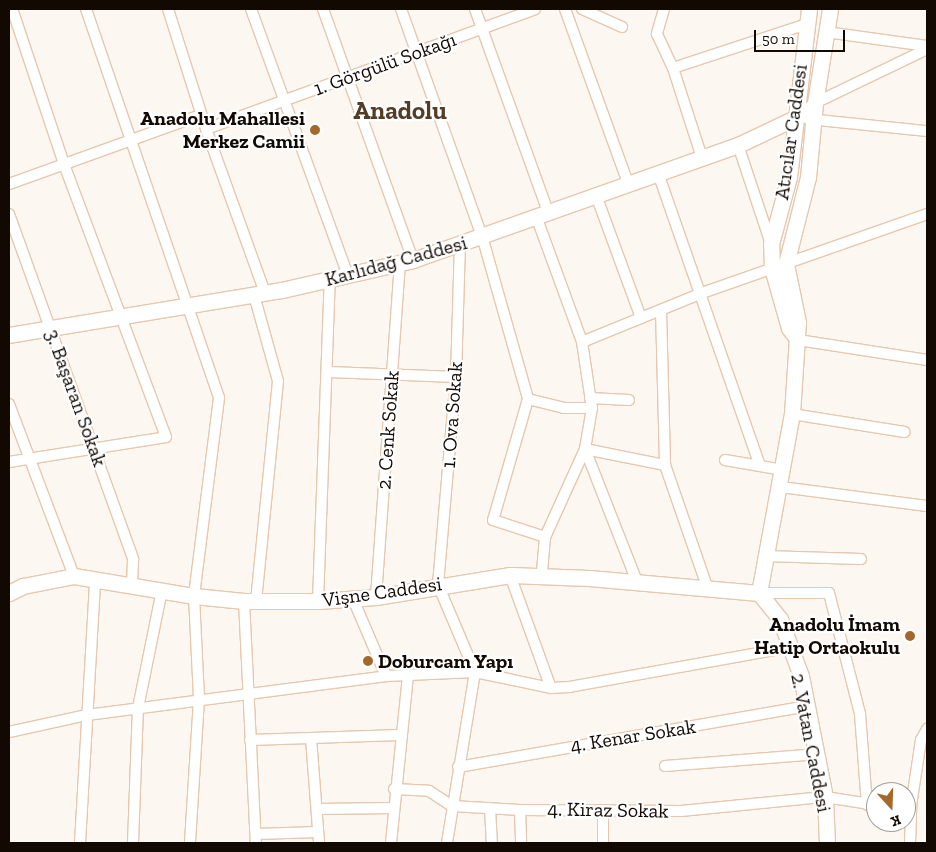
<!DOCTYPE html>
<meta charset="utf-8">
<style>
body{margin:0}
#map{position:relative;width:936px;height:852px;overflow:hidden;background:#fdf7f2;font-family:"Zilla Slab",serif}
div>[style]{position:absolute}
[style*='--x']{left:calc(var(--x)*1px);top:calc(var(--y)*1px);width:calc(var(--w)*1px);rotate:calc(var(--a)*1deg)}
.roads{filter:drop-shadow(1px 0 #e5c8af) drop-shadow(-1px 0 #e5c8af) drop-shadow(0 1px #e5c8af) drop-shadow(0 -1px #e5c8af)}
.street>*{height:10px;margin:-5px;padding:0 5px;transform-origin:5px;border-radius:5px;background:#fff}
.secondary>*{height:15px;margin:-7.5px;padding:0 7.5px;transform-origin:7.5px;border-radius:7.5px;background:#fff}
.dots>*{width:14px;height:14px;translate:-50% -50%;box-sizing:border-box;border:2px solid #fff;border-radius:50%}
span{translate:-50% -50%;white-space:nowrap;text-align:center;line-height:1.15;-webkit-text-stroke:4.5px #fff;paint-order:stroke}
.street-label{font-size:20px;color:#120903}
.poi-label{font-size:20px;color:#120903;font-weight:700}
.right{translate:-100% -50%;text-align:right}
.left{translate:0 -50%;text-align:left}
.district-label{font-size:25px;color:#543d27;font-weight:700}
.frame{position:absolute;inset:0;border:10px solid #120903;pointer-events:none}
.north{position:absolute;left:866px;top:782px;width:50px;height:50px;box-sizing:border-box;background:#fff;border:1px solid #a09d9a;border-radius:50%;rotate:160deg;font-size:14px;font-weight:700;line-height:20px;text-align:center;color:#120903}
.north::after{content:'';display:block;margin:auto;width:18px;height:22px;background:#a4692a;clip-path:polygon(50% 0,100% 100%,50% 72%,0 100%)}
.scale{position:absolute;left:754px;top:30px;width:91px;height:22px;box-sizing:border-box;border:2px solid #120903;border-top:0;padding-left:6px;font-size:15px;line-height:18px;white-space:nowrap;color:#120903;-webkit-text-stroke:4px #fff;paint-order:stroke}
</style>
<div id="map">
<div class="roads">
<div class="street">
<i style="--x:86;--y:9;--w:411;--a:71.1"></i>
<i style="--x:219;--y:398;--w:200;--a:97.2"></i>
<i style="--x:194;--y:596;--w:103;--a:87.2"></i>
<i style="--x:199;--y:699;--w:144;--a:93.6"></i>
<i style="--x:168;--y:9;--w:126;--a:72.4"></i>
<i style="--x:206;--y:129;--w:174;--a:70.2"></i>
<i style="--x:251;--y:9;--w:284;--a:70"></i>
<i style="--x:323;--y:9;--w:267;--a:70.3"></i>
<i style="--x:401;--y:9;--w:241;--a:70.4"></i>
<i style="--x:482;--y:236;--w:169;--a:74.2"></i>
<i style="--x:475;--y:9;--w:216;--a:70.2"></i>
<i style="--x:565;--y:9;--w:185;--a:70.1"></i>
<i style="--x:582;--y:9;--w:44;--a:24.2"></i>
<i style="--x:664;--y:9;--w:26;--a:106"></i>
<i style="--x:657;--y:34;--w:38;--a:65"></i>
<i style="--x:673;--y:68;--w:95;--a:72.1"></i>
<i style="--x:826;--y:32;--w:102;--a:7.9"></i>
<i style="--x:673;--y:68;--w:141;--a:-18.2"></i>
<i style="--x:795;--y:118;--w:25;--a:-37"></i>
<i style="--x:815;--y:103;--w:124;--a:-25.7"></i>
<i style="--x:808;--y:119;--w:120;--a:5.8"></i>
<i style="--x:206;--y:129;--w:350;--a:-20"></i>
<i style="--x:738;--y:145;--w:104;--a:71.6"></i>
<i style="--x:658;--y:173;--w:310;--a:70.8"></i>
<i style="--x:9;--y:184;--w:204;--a:-19.8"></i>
<i style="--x:596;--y:195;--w:131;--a:69.9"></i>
<i style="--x:9;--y:214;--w:367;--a:70.2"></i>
<i style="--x:133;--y:559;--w:25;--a:92"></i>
<i style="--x:536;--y:216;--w:134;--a:69.9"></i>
<i style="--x:582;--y:342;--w:67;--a:81.4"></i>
<i style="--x:592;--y:408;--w:42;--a:99.7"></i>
<i style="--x:585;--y:449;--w:97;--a:114.4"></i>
<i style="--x:545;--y:537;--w:38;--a:95"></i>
<i style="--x:254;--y:295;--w:89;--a:74.4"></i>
<i style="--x:278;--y:381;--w:222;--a:95.7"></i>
<i style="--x:661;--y:310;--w:155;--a:88.5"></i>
<i style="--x:665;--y:465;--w:131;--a:70.9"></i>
<i style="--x:798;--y:340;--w:131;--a:8.8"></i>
<i style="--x:582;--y:342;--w:130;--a:-22.2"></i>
<i style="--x:702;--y:293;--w:238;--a:-19.3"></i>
<i style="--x:329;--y:372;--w:127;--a:2.3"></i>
<i style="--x:590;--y:398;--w:39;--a:3"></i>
<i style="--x:528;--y:399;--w:126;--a:106.1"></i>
<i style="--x:493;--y:520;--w:55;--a:18.1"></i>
<i style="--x:528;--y:399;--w:36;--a:14"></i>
<i style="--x:563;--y:408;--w:29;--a:0"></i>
<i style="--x:9;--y:404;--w:184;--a:69.3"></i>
<i style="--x:792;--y:414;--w:114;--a:9.1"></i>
<i style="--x:585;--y:449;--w:143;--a:68.6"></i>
<i style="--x:585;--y:449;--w:82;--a:11.3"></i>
<i style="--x:725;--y:460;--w:59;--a:9.8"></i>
<i style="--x:9;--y:462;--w:159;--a:-9"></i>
<i style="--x:166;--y:437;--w:291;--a:-110.5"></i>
<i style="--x:64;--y:164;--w:163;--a:-108.5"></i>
<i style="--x:781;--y:487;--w:147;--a:7.4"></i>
<i style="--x:764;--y:556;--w:97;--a:1.8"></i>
<i style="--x:510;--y:575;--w:120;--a:70.1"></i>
<i style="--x:759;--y:593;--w:70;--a:0"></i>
<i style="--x:829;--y:593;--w:125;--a:75.6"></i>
<i style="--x:860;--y:714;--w:91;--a:85.6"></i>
<i style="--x:376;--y:597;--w:334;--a:-85.9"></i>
<i style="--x:353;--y:599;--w:84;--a:66.8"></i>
<i style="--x:244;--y:601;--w:242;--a:87.2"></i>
<i style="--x:318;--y:601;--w:322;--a:-87.9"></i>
<i style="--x:9;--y:732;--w:80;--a:-12.3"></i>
<i style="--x:87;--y:715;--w:302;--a:-7.4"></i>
<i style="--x:386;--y:676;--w:89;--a:-2.6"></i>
<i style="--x:475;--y:672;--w:78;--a:11.9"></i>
<i style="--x:551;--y:688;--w:18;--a:-3"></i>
<i style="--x:569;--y:687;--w:226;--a:-10.2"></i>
<i style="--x:311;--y:738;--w:105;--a:85.6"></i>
<i style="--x:250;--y:740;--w:150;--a:-1.9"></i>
<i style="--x:665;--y:766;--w:151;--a:-4.5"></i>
<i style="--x:458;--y:767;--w:355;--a:-9.9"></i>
<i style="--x:394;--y:789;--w:35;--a:3"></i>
<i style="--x:429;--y:791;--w:27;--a:33"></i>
<i style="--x:452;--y:806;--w:68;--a:3.4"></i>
<i style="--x:520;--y:810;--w:161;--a:0.4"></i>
<i style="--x:681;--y:811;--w:145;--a:-5.6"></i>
<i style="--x:825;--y:797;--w:52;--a:8.9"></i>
<i style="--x:906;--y:806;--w:5;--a:0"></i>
<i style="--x:911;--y:806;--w:67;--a:-81.4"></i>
<i style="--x:921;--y:740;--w:13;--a:-61"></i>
<i style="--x:490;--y:808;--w:35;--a:87"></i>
<i style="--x:317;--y:809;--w:75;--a:-0.8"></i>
<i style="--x:520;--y:810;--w:33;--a:88"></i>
<i style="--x:256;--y:834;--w:62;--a:-1.8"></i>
<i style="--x:80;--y:843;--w:264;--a:-86.7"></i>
<i style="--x:133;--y:843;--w:135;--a:-87.9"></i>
<i style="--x:138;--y:708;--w:120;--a:-78.5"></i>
<i style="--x:391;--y:843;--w:169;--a:-84.2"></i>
<i style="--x:447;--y:843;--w:173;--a:-80.7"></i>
<i style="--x:475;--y:672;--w:95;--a:-113"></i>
<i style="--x:438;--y:585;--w:209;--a:-85.1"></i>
<i style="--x:456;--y:377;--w:132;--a:-88.3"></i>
<i style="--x:603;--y:843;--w:33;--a:-90"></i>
<i style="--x:910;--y:843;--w:37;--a:-88"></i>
</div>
<div class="secondary">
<i style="--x:9;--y:335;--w:277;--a:-9.4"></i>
<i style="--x:282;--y:290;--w:134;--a:-12.9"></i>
<i style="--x:413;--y:260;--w:345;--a:-19.5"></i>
<i style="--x:738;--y:145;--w:63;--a:-25.3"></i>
<i style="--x:798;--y:340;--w:15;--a:-127"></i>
<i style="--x:789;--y:328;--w:62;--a:-105.8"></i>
<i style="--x:772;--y:268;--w:24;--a:-92"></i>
<i style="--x:771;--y:244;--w:69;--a:-75"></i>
<i style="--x:789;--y:177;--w:169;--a:-83.2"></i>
<i style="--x:9;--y:593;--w:16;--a:-27"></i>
<i style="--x:23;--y:586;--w:52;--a:-11.1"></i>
<i style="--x:74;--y:576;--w:122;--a:9.5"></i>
<i style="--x:194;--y:596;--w:50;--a:5.7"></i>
<i style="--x:244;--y:601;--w:74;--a:0"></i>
<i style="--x:318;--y:601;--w:58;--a:-3.9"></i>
<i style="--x:376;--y:597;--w:136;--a:-9.3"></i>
<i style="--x:510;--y:575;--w:79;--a:2.2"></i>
<i style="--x:589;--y:578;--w:171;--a:5"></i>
<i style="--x:759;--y:593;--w:182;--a:-79.6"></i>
<i style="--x:792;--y:414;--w:92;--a:-86.3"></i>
<i style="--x:798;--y:322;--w:59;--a:-101.7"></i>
<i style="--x:786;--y:264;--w:90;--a:-75.8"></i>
<i style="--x:808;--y:177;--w:74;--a:-84.6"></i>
<i style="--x:815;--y:103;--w:95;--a:-80.9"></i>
<i style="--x:759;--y:593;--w:33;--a:51"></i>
<i style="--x:780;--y:619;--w:61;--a:69.8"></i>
<i style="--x:801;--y:676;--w:123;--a:78.8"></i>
<i style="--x:825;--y:797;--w:46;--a:87.5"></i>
</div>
</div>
<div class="dots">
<i style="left:315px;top:130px;background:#a4692a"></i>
<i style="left:910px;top:636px;background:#a4692a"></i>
<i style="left:368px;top:661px;background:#a4692a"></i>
</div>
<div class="street-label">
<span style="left:385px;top:64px;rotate:-20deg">1. Görgülü Sokağı</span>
<span style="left:791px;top:132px;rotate:-82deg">Atıcılar Caddesi</span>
<span style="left:396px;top:261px;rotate:-15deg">Karlıdağ Caddesi</span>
<span style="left:76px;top:398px;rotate:70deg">3. Başaran Sokak</span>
<span style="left:452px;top:415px;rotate:-86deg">1. Ova Sokak</span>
<span style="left:388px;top:430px;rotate:-86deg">2. Cenk Sokak</span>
<span style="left:382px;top:592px;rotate:-8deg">Vişne Caddesi</span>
<span style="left:633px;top:736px;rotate:-9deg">4. Kenar Sokak</span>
<span style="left:811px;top:743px;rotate:79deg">2. Vatan Caddesi</span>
<span style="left:608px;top:810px;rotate:1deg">4. Kiraz Sokak</span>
</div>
<div class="poi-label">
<span class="right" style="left:305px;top:130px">Anadolu Mahallesi<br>Merkez Camii</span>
<span class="right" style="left:900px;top:636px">Anadolu İmam<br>Hatip Ortaokulu</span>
<span class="left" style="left:378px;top:661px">Doburcam Yapı</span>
</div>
<div class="district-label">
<span style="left:400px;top:110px">Anadolu</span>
</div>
<div class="frame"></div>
<div class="north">K</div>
<div class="scale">50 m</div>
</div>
